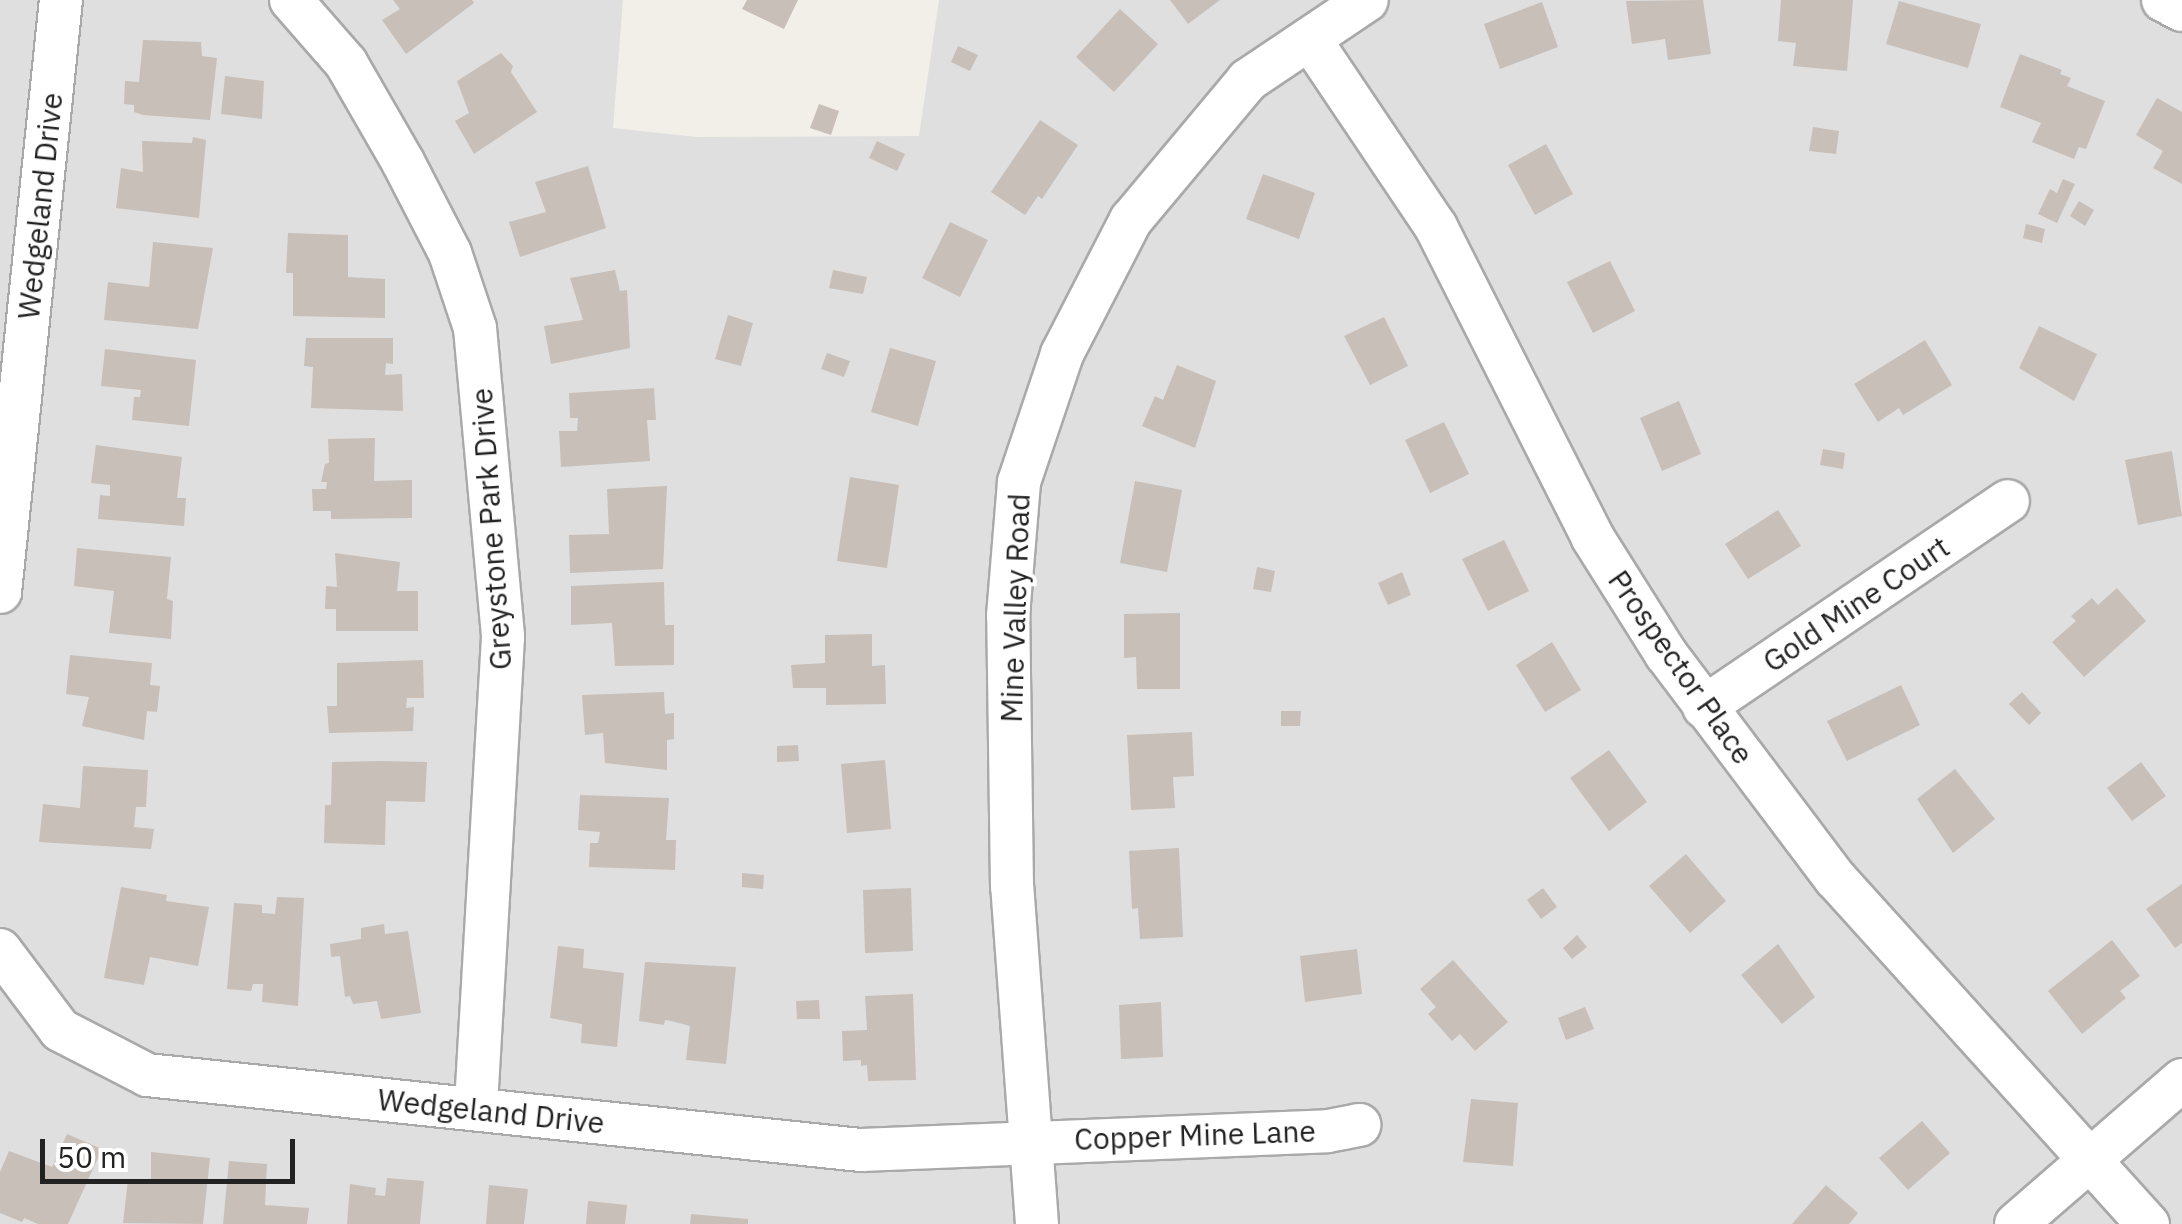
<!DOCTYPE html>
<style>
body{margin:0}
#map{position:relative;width:2182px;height:1224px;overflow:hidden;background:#f2efe9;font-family:"IBM Plex Sans",sans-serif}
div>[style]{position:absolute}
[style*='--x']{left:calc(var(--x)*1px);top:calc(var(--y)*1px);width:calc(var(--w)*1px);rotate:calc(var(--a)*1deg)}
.residential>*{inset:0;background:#e0dfdf}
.building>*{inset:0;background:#c7bfb8}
.roads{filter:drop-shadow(2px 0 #a9a9a9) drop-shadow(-2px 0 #a9a9a9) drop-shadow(0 2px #a9a9a9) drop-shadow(0 -2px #a9a9a9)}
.minor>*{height:42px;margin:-21px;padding:0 21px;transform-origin:21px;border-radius:21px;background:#fff}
span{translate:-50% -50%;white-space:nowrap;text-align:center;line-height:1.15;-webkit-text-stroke:8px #fff;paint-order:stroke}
.street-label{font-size:30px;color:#222}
.scale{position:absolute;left:40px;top:1139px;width:255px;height:45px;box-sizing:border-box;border:5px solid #222;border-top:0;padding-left:12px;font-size:30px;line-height:35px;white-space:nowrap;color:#222;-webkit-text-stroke:8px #fff;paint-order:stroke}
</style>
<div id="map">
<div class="residential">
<i style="clip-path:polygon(0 0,623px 0,613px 128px,697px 137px,919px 136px,939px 0,2182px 0,2182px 1224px,0 1224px)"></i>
</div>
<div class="building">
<i style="clip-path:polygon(393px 0,472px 0,474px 3px,406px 54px,382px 20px,400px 9px)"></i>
<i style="clip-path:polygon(747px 0,798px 0,784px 29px,742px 9px)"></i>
<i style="clip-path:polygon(1170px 0,1220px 0,1188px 24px)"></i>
<i style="clip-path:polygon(1703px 0,1711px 54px,1668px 60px,1665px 39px,1632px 44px,1626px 1px)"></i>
<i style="clip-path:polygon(1781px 0,1853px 0,1847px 71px,1793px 66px,1796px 43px,1778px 41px)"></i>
<i style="clip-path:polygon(1899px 1px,1981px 24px,1968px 68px,1886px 44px)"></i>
<i style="clip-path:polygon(1542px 2px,1558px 47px,1500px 69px,1484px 24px)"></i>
<i style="clip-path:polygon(1120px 9px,1158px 44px,1114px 92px,1076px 57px)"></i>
<i style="clip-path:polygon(143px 40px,201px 42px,202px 56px,217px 58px,210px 120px,143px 115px,134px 112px,134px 105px,124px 104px,125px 81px,139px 82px)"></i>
<i style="clip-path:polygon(958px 46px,978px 55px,970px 71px,951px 62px)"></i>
<i style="clip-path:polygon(501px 53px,513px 66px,511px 72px,537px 112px,474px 154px,455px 121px,469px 113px,457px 81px)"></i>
<i style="clip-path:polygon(2020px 54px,2062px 70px,2060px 74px,2071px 78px,2067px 86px,2105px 101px,2086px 149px,2079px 147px,2074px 159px,2032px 142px,2041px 123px,2000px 107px)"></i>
<i style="clip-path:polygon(225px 76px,264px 81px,262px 119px,221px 114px)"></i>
<i style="clip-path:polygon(2157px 98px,2182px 112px,2182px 184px,2153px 168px,2163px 151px,2136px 135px)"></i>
<i style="clip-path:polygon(819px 104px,839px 111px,831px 135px,810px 128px)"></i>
<i style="clip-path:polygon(1040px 120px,1078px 145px,1042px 199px,1038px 196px,1025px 215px,991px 192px)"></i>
<i style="clip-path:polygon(1813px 127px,1839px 131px,1836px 154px,1809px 151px)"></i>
<i style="clip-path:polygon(193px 137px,206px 140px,199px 218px,116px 208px,121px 168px,143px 172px,142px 141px,192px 143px)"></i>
<i style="clip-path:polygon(877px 141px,905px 154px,897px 171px,869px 158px)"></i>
<i style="clip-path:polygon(1546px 144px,1573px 194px,1535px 215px,1508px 165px)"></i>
<i style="clip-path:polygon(588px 166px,606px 228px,520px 257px,509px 222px,546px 212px,535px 182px)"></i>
<i style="clip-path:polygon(1263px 174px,1315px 193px,1299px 239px,1246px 219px)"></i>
<i style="clip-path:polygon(2063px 179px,2075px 184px,2057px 223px,2038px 214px,2050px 189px,2057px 193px)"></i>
<i style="clip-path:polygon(2079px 201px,2094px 210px,2085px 226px,2070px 216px)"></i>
<i style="clip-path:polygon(950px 222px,988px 240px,960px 297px,922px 278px)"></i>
<i style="clip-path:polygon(2026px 224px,2045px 229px,2042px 243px,2023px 238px)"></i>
<i style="clip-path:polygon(288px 233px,348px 235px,348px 277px,385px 279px,385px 318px,293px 316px,293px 273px,286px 273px)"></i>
<i style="clip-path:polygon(153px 242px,213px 248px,198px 329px,104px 320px,108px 282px,149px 287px)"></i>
<i style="clip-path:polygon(1610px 261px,1635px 311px,1593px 333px,1567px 282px)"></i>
<i style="clip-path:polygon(615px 270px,620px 291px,627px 290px,630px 348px,551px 364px,544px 326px,583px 320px,570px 278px)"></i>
<i style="clip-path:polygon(833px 270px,867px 277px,863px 294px,829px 288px)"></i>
<i style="clip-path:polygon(728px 315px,753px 323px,741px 366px,715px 359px)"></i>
<i style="clip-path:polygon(1384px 317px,1408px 366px,1370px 385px,1344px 336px)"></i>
<i style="clip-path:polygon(2039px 326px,2097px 354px,2074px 401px,2019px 368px)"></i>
<i style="clip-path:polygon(306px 338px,393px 338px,393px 364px,386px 363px,385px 375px,402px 374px,403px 411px,311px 408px,313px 367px,304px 366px)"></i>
<i style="clip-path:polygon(1925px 340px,1952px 385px,1903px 415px,1899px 408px,1878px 422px,1854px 384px)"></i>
<i style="clip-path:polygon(890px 348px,936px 361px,918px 426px,871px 412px)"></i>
<i style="clip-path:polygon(105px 349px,196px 360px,189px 426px,132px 420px,134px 397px,140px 397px,141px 390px,101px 386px)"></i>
<i style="clip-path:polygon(827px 353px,850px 361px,844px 377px,821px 369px)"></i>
<i style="clip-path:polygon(1177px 365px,1216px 381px,1195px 448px,1142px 426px,1155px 396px,1163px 400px)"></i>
<i style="clip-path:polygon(654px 388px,656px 420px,647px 420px,650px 461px,561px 467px,559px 431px,577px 431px,578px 418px,570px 418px,569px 393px)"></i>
<i style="clip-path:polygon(1679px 401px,1701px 454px,1662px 471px,1640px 418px)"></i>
<i style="clip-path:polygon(1444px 422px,1469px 474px,1430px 493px,1405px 440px)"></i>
<i style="clip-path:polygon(375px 438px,374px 481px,412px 480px,412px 518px,331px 519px,331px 511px,313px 511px,312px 489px,326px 489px,327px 482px,321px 482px,325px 464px,329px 463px,328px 439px)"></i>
<i style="clip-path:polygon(96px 445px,182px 457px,177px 498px,186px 498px,184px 526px,98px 519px,100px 495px,110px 496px,110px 485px,91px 483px)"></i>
<i style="clip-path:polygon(1823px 449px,1845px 453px,1843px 469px,1820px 465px)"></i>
<i style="clip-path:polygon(2172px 451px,2182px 516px,2138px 525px,2125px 460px)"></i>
<i style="clip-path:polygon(850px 477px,899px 485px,887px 568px,837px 561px)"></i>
<i style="clip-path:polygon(1135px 481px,1182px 490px,1167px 572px,1120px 563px)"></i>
<i style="clip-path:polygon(667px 486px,663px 569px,570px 573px,569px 535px,609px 534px,607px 489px)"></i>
<i style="clip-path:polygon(1778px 510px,1801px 546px,1748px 579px,1725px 544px)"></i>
<i style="clip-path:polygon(1504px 540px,1529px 591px,1488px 611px,1462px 559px)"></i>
<i style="clip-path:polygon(77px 548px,171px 557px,167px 599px,173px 601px,171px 639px,109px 633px,114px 591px,74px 586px)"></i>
<i style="clip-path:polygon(335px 553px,400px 562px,397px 591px,418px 591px,418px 631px,336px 631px,336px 609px,325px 609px,326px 586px,337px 587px)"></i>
<i style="clip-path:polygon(1257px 567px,1275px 571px,1271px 592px,1253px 589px)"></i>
<i style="clip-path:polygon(1402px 572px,1411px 595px,1388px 605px,1378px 583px)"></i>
<i style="clip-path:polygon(664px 582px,665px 625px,674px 625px,674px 665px,615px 666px,612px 623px,571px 625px,571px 586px)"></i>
<i style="clip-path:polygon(2117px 588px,2146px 621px,2084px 677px,2052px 642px,2076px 621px,2071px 616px,2092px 598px,2098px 605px)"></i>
<i style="clip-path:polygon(1180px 613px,1180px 689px,1137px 689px,1136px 657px,1124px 658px,1124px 614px)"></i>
<i style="clip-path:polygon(872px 634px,872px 666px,885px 665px,886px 704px,826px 705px,826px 688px,793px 688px,791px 665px,825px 663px,825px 635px)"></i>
<i style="clip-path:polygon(1552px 642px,1581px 690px,1545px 712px,1516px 665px)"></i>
<i style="clip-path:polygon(70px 655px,152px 663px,150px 685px,160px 686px,157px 712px,147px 711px,144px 740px,82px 726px,89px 697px,66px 694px)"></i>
<i style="clip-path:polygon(423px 660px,424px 698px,407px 698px,406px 708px,414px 707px,413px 731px,329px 733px,327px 706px,337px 706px,337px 663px)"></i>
<i style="clip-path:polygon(1901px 685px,1920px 725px,1847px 761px,1827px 721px)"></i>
<i style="clip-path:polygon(664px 692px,665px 714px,674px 713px,674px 739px,667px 740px,667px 770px,605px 763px,603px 733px,585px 735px,582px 695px)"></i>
<i style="clip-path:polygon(2022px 692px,2041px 713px,2029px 725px,2009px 704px)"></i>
<i style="clip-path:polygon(1281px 711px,1301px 711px,1300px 726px,1281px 726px)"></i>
<i style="clip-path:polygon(1192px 732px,1194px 776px,1173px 777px,1175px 808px,1131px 810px,1127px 735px)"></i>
<i style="clip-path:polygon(798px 745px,799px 761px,777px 762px,777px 746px)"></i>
<i style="clip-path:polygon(1609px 750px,1647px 802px,1609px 831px,1570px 778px)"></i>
<i style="clip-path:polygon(885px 760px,891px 829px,847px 833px,841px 764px)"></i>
<i style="clip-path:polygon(381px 761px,427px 762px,425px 802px,386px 801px,385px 845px,324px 843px,325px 805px,331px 805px,332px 762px)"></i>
<i style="clip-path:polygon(2141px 762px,2166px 796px,2132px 821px,2107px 788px)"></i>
<i style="clip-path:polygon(83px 766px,148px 770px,146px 807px,136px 807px,134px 827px,154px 829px,151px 849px,39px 842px,43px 804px,80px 808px)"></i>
<i style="clip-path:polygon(1955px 769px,1995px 819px,1953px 853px,1917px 799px)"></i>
<i style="clip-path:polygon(580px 795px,669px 798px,666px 840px,676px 840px,675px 870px,589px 867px,590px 843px,598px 843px,600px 832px,578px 830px)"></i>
<i style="clip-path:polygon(1179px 848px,1183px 937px,1140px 939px,1138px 908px,1132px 909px,1129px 851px)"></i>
<i style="clip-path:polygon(1686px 854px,1726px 901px,1690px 933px,1649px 886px)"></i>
<i style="clip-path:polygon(742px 873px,764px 875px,763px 889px,742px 887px)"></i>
<i style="clip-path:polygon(2182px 884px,2182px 943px,2175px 948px,2146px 909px)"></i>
<i style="clip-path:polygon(121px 887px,167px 895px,166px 901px,209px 907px,198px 966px,150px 957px,144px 985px,104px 978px)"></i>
<i style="clip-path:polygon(911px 888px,913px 951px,865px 953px,863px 890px)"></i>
<i style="clip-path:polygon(1543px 888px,1557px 907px,1541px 919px,1527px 900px)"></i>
<i style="clip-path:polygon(277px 897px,304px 898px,298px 1006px,262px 1002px,263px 984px,253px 984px,251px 991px,227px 989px,234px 903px,262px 905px,262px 913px,275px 914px)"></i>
<i style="clip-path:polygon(384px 924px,385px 934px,408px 931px,421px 1013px,381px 1019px,377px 1001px,353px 1004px,350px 996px,345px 997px,340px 956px,331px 957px,330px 944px,361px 939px,361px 928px)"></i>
<i style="clip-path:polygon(1577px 935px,1587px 947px,1572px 959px,1563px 948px)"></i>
<i style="clip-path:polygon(2112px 940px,2140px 976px,2120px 991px,2126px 998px,2082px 1034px,2048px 991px)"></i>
<i style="clip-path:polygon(1778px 944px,1815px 997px,1782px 1024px,1741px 975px)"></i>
<i style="clip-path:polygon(558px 946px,584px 949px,583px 968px,624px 973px,617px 1047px,581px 1043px,582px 1024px,550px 1018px)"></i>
<i style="clip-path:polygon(1357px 949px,1362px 994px,1305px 1002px,1300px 956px)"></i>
<i style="clip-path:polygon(1453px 960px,1508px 1022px,1475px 1051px,1460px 1034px,1452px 1041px,1428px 1014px,1436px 1007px,1420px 989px)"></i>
<i style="clip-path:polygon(645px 962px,736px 967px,726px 1064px,686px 1060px,690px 1026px,671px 1021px,665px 1020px,664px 1025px,639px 1021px)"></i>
<i style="clip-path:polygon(913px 994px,916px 1080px,868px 1081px,867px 1065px,861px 1066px,861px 1060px,843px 1061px,842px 1031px,867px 1030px,865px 996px)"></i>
<i style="clip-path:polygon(819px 1000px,820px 1019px,797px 1019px,796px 1001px)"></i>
<i style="clip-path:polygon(1161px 1002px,1163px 1057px,1121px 1059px,1119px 1005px)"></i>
<i style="clip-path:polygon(1585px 1007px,1594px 1029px,1566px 1040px,1558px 1018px)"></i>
<i style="clip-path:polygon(1471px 1099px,1518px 1103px,1513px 1166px,1463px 1162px)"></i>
<i style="clip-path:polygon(1922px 1121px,1950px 1153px,1908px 1190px,1879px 1158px)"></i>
<i style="clip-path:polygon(67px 1134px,102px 1149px,68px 1224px,38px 1224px,24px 1218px,22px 1222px,0 1213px,0 1172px,9px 1151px,52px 1167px)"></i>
<i style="clip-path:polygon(151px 1152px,210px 1158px,203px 1224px,123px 1223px,128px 1180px,151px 1182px)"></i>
<i style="clip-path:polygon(229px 1161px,267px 1164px,265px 1205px,309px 1208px,307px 1224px,223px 1224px)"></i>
<i style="clip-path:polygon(387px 1178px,424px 1181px,420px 1224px,347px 1224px,350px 1184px,376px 1188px,375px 1195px,385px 1196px)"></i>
<i style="clip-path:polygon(489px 1185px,528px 1189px,524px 1224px,486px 1224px)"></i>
<i style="clip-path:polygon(1826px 1185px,1858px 1213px,1849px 1224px,1792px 1224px)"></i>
<i style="clip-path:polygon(588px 1201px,627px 1205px,625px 1224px,586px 1224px)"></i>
<i style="clip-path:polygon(691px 1214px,748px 1219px,748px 1224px,690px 1224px)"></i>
</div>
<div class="roads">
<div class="minor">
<i style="--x:291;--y:0;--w:84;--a:48.9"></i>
<i style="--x:346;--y:63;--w:114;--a:60.1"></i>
<i style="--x:403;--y:162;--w:102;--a:62.7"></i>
<i style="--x:450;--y:253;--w:79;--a:71.6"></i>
<i style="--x:475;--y:328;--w:310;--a:84.8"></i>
<i style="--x:503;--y:637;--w:473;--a:93.3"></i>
<i style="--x:2163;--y:0;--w:21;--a:28"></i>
<i style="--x:1311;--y:41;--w:224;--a:56.1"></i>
<i style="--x:1436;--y:227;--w:348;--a:63.2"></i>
<i style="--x:1593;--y:538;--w:137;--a:57.8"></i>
<i style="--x:1666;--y:654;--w:281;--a:53"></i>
<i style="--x:1835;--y:878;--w:467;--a:47.9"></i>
<i style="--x:0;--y:592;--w:595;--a:-84.12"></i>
<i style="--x:1704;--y:707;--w:367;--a:-34.1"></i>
<i style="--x:0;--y:950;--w:100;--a:53.1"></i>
<i style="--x:60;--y:1030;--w:98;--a:27.3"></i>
<i style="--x:147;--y:1075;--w:718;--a:6"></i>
<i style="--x:861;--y:1150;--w:467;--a:-2.3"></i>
<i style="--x:1328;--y:1131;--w:32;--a:-11"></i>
<i style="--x:1037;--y:1224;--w:338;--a:-94.2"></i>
<i style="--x:1012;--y:887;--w:271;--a:-90.8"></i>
<i style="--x:1008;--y:616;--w:134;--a:-85.3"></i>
<i style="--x:1019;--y:482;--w:135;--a:-71.4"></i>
<i style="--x:1062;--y:354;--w:151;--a:-62.8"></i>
<i style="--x:1131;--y:220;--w:182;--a:-50.1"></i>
<i style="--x:1248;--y:80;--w:143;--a:-33.9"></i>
<i style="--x:2016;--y:1224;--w:220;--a:-40.9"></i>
</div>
</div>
<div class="street-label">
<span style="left:40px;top:206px;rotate:-84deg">Wedgeland Drive</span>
<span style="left:491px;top:529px;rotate:-94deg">Greystone Park Drive</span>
<span style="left:1856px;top:604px;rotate:-34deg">Gold Mine Court</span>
<span style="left:1015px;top:608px;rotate:-88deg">Mine Valley Road</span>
<span style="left:1681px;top:667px;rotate:55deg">Prospector Place</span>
<span style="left:491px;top:1111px;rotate:6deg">Wedgeland Drive</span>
<span style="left:1195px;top:1135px;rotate:-2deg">Copper Mine Lane</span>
</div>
<div class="scale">50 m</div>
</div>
